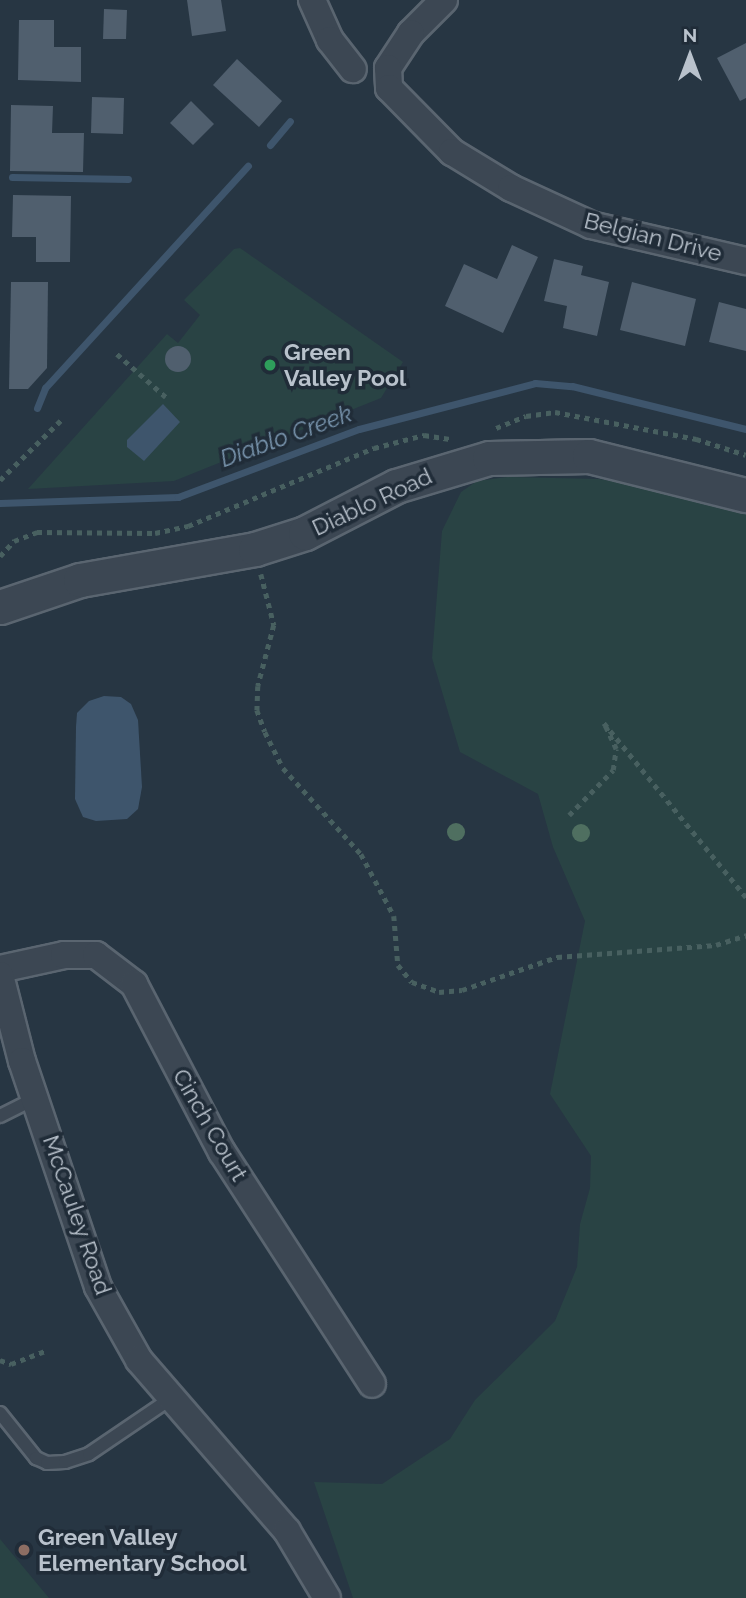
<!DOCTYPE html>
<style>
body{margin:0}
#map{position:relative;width:746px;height:1598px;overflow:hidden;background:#273643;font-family:Raleway,sans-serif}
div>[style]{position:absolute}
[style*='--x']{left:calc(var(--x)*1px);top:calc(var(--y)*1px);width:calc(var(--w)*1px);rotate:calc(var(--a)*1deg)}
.green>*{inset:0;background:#294344}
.water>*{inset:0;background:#3e556c}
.stream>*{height:7px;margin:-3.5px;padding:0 3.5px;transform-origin:3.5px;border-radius:3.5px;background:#3e556c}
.building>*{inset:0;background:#505f6e}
.round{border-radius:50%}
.path>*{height:4.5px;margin-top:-2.25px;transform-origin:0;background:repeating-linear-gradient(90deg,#486060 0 5px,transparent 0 10px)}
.roads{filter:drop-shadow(2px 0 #5a6570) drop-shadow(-2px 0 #5a6570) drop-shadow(0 2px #5a6570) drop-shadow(0 -2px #5a6570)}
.service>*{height:12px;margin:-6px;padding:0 6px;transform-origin:6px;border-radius:6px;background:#3c4753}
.minor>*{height:26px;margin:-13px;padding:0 13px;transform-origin:13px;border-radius:13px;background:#3c4753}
.tertiary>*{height:33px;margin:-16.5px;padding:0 16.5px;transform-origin:16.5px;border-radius:16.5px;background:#3c4753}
.trees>*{width:18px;height:18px;margin:-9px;border-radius:50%;background:#4f6f60}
.dots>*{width:19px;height:19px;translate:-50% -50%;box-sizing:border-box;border:4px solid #202c38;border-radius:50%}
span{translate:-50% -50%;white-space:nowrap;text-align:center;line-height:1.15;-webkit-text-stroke:7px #202c38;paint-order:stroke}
.street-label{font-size:23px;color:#b9c2cc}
.poi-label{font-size:23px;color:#b9c2cc;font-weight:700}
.left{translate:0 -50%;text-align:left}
.water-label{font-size:24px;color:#7a96af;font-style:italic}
.north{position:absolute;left:655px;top:21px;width:70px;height:70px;-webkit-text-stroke:5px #202c38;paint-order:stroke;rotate:0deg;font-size:19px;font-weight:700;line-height:28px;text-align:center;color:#b9c2cc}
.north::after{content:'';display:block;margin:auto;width:24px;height:32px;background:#b9c2cc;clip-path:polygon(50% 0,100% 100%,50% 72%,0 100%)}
</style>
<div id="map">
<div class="green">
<i style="clip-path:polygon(240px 248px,403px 362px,381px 398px,174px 481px,28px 489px,167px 334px,178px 343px,200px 315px,184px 300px,234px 249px)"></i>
<i style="clip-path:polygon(507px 477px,599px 479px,660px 488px,746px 513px,746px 1598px,353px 1598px,314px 1482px,382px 1484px,450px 1439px,475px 1400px,555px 1321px,577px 1267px,580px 1224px,590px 1188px,591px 1156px,550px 1094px,585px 921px,553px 847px,538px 794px,460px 752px,432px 658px,442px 531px,461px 492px,477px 481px)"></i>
<i style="clip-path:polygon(0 1539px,49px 1598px,0 1598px)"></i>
</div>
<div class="water">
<i style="clip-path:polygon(163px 404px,180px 422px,144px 461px,127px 447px,127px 440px)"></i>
<i style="clip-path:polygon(104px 696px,121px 697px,131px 704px,138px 720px,142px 787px,138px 809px,127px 819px,96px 821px,83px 817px,75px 799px,76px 727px,77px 713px,89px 701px)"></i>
</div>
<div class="stream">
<i style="--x:270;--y:145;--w:31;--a:-50"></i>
<i style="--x:12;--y:177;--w:116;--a:1"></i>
<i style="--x:37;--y:408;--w:22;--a:-68"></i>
<i style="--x:45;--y:388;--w:301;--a:-47.6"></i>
<i style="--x:0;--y:503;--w:178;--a:-1.9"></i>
<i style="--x:178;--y:497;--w:193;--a:-20.6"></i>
<i style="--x:359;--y:429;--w:182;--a:-14.6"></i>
<i style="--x:535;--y:383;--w:37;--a:5"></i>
<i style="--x:572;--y:386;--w:179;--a:13.9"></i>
</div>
<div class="building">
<i style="clip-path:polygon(187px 0,221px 0,226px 31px,192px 36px)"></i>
<i style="clip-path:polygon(104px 9px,127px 10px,126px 39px,103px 39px)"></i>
<i style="clip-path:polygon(19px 20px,54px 20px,54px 47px,81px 47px,81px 82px,18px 80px)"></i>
<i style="clip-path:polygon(746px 43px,746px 98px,740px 101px,717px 58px)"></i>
<i style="clip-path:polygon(237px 59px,282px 101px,259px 127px,213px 85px)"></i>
<i style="clip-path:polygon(92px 97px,124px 98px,123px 134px,91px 133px)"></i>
<i style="clip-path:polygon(191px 101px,214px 124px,193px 145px,170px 123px)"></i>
<i style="clip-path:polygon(11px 105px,53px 106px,52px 133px,84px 133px,83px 172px,10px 171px)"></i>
<i style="clip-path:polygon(13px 195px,71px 196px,70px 262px,36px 262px,36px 237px,12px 237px)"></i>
<i style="clip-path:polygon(512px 245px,538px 257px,503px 333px,445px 306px,464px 264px,497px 279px)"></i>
<i style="clip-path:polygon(554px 259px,583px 266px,581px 275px,609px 282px,597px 336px,563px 328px,567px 306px,544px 301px)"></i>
<i style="clip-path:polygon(11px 282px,48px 282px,47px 368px,28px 389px,9px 389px)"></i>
<i style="clip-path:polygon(632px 282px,696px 299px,685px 346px,620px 330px)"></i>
<i style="clip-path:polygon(719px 302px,746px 309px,746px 351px,709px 342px)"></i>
<i class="round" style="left:165px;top:346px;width:26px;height:26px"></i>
</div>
<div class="path">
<i style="--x:117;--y:354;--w:65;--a:41.3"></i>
<i style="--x:496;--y:428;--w:32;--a:-22"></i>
<i style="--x:526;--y:416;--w:29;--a:-8"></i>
<i style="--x:555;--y:412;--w:144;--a:10.8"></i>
<i style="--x:696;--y:439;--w:52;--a:17.7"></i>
<i style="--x:0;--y:480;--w:90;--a:-44.5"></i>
<i style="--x:0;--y:556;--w:21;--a:-47"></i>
<i style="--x:14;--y:541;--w:25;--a:-21"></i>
<i style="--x:37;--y:532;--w:118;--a:0.5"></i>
<i style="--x:155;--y:533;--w:34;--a:-12"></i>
<i style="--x:188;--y:526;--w:202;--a:-22.8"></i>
<i style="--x:374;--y:448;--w:52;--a:-14.6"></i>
<i style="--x:424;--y:435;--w:26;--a:9"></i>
<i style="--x:261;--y:574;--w:53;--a:75.7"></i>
<i style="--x:274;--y:625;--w:63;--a:104.7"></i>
<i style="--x:258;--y:686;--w:24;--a:92"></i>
<i style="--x:257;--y:710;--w:23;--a:70"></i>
<i style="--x:265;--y:732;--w:40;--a:63.4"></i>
<i style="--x:283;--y:768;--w:116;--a:47.8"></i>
<i style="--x:361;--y:854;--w:70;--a:62"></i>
<i style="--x:394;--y:916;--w:49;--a:85.3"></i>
<i style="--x:398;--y:965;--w:22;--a:51"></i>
<i style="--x:412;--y:982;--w:29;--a:20"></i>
<i style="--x:439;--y:992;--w:23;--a:-5"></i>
<i style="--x:462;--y:990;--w:101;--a:-19.2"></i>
<i style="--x:557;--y:957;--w:159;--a:-4.3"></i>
<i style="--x:716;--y:945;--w:32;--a:-18"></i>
<i style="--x:569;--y:815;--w:63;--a:-45.6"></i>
<i style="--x:613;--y:770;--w:21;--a:-82"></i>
<i style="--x:616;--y:749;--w:29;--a:-115"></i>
<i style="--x:604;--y:723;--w:225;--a:50.8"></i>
<i style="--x:0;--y:1360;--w:12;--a:20"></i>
<i style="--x:11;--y:1364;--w:36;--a:-21"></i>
</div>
<div class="roads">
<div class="service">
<i style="--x:0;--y:1116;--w:40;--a:-26.6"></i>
<i style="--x:0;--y:1413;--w:58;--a:51.3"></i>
<i style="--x:36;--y:1458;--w:12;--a:24"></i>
<i style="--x:47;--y:1463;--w:18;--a:-3"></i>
<i style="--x:65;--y:1462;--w:25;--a:-18"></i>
<i style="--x:89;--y:1454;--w:102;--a:-34.2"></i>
</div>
<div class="minor">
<i style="--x:312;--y:0;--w:44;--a:65.8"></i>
<i style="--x:330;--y:40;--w:37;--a:52"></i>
<i style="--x:444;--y:0;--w:47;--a:135"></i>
<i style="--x:411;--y:33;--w:42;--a:123.3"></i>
<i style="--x:388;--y:68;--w:20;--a:87"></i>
<i style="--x:389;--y:88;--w:90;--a:45.5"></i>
<i style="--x:452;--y:152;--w:69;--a:31.4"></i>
<i style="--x:511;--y:188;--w:88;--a:24.8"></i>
<i style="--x:591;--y:225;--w:159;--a:13.1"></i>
<i style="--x:0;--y:969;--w:66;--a:-12.3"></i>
<i style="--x:64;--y:955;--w:32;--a:0"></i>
<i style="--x:96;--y:955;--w:48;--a:37.3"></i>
<i style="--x:134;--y:984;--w:190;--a:62.4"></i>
<i style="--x:222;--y:1152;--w:276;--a:57.1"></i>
<i style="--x:0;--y:975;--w:89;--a:75.7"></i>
<i style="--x:22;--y:1061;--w:238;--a:71.4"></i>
<i style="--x:98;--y:1287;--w:84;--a:60.7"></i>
<i style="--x:139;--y:1360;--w:226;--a:49.1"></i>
<i style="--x:287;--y:1531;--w:78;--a:59.2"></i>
</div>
<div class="tertiary">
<i style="--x:0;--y:607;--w:84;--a:-18.6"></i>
<i style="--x:80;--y:580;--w:178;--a:-10"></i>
<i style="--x:255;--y:549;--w:52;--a:-17.7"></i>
<i style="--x:305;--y:533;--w:102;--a:-27.3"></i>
<i style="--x:396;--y:486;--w:97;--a:-16.8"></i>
<i style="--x:489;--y:458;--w:100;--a:-1.1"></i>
<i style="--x:589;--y:456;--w:162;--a:14"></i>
</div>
</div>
<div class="trees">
<i style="left:456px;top:832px"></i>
<i style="left:581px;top:833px"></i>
</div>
<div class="dots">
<i style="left:270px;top:365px;background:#2e9e5b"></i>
<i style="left:24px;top:1550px;background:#8d6e63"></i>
</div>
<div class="street-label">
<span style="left:653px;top:237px;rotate:14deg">Belgian Drive</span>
<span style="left:372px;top:502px;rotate:-25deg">Diablo Road</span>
<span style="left:210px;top:1125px;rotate:60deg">Cinch Court</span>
<span style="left:77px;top:1215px;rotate:71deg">McCauley Road</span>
</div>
<div class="poi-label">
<span class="left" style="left:284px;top:365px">Green<br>Valley Pool</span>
<span class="left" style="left:38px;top:1550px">Green Valley<br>Elementary School</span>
</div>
<div class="water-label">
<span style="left:286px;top:436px;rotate:-20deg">Diablo Creek</span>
</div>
<div class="north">N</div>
</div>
